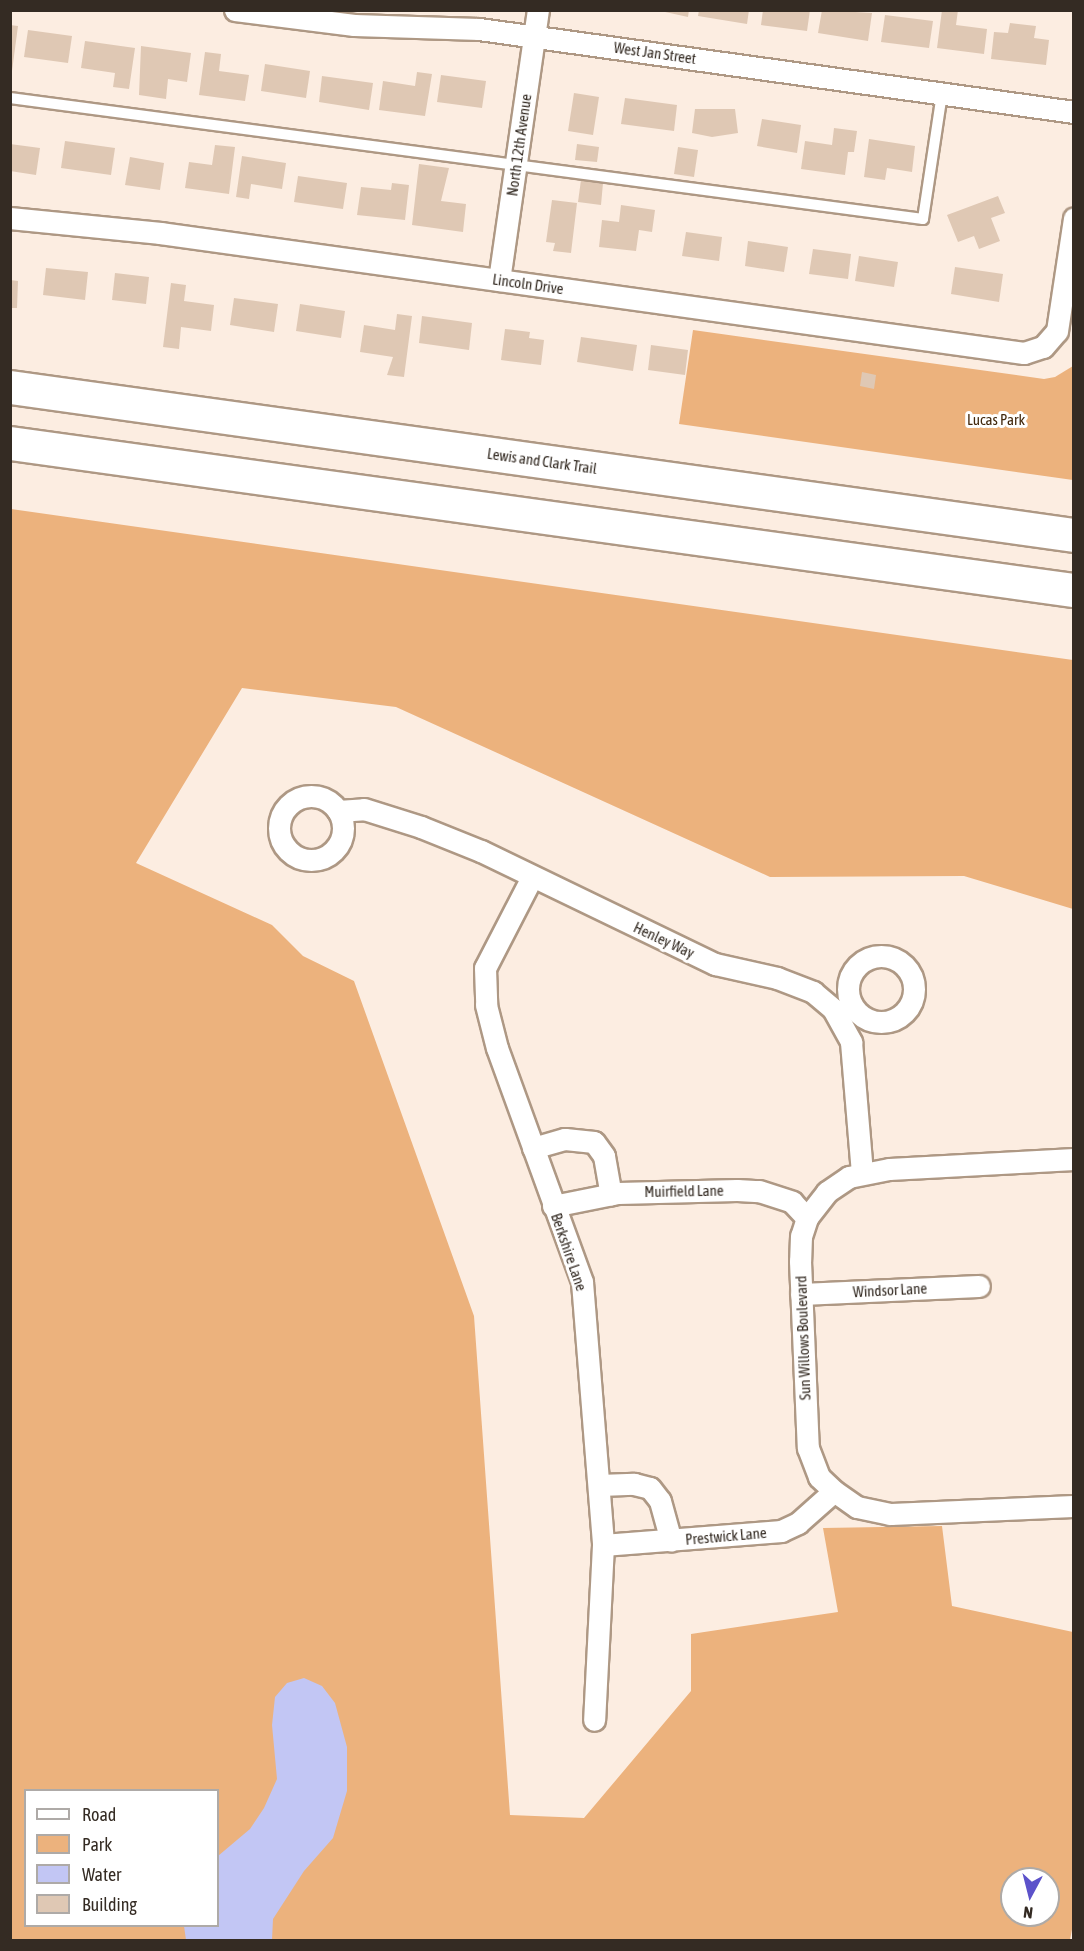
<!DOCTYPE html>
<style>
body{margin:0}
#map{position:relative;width:1084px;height:1951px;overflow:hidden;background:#fcede1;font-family:"Asap Condensed",sans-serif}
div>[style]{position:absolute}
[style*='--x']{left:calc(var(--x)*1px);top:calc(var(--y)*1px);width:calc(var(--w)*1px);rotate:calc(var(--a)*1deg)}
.green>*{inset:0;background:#ecb27d}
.water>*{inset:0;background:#c2c6f4}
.building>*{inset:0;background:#dfc8b4}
.roads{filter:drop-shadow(2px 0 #ae9884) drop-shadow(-2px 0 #ae9884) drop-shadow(0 2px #ae9884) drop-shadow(0 -2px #ae9884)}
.service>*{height:10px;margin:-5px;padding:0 5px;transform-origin:5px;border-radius:5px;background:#fff}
.minor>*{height:21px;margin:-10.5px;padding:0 10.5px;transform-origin:10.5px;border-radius:10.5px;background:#fff}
.minor>.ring{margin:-10.5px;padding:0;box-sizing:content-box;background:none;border:21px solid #fff;border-radius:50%}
.motorway>*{height:33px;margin:-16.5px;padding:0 16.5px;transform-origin:16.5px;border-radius:16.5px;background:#fff}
span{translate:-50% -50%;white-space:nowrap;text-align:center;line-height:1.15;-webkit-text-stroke:6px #fff;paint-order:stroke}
.street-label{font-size:15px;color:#342b23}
.park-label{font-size:15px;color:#41270c}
.frame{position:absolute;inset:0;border:12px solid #342b23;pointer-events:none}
.legend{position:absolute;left:24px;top:1789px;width:195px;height:138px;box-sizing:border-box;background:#fff;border:2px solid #aeaaa7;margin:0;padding:8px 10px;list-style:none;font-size:18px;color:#342b23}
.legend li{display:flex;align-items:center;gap:12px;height:30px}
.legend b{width:30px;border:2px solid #aeaaa7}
.north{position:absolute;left:1000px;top:1867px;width:60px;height:60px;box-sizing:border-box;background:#fff;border:2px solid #aeaaa7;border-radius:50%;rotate:187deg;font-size:16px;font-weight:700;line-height:24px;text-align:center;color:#342b23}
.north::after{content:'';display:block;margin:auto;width:21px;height:27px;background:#5c52ca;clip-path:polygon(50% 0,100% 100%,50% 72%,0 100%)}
</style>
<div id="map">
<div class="green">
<i style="clip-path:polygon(693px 330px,1044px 379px,1055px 377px,1073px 366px,1073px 480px,679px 424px)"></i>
<i style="clip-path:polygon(evenodd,11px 509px,1073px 660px,1073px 909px,964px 876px,770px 877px,396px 707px,242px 688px,136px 863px,272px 925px,303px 956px,354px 981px,474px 1316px,510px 1815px,584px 1818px,691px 1691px,691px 1634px,838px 1612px,823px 1528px,942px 1526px,952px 1606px,1073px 1632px,1074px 1919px,1070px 1940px,11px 1940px,11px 509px,26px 1790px,218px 1790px,218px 1926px,26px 1926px,26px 1790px,11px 509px,1012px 1879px,1048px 1879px,1048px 1915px,1012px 1915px,1012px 1879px)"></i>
</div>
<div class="water">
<i style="clip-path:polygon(304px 1678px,322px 1686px,335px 1703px,347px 1747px,347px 1791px,333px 1838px,304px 1871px,273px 1919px,272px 1940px,186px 1940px,184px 1926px,218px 1926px,218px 1856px,250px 1829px,264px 1808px,277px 1779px,272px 1725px,275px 1697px,287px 1683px)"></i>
</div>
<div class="building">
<i style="clip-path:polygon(656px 10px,689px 10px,688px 17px)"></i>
<i style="clip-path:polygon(699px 10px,749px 10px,747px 24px,698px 16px)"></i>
<i style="clip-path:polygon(763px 10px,810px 10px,807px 31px,761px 25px)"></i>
<i style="clip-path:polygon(822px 10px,872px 13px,868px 41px,818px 33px)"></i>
<i style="clip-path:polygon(942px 10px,958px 10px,956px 25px,987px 29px,984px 54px,937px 48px)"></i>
<i style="clip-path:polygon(885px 15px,933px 21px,929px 48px,881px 42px)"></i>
<i style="clip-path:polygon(1010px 23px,1036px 26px,1034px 38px,1049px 40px,1046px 65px,991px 59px,994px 32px,1008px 33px)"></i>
<i style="clip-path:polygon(10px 25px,18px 26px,12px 71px,10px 70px)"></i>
<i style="clip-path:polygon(28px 30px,72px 36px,68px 63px,24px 57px)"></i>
<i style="clip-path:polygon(85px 41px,135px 48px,129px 89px,113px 87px,115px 73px,81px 68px)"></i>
<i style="clip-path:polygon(141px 46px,191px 53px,187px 82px,168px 79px,166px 99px,139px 95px)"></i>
<i style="clip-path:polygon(205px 52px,221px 54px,219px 71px,249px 75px,245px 101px,199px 95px)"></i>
<i style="clip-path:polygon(265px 64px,310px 71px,306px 98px,261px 91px)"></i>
<i style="clip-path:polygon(417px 72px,432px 74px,425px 116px,379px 110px,383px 81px,415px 86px)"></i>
<i style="clip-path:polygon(441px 75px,486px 81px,482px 108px,437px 102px)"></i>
<i style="clip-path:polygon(322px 76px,373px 83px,369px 110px,319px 102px)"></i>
<i style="clip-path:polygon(574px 93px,599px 97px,593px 135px,568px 131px)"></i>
<i style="clip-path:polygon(625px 98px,677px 105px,674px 131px,621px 124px)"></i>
<i style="clip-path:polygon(695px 109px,735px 109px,738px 133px,712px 137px,692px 133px)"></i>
<i style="clip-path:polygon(762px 119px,801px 125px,797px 153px,757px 146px)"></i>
<i style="clip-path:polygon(834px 128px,857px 131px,854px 152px,848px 152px,845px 175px,801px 169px,805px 141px,832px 145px)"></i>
<i style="clip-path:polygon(869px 139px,915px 146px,912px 172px,887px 168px,885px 180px,864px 177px)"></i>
<i style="clip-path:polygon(65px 141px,115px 148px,111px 175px,61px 168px)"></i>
<i style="clip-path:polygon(10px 144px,40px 148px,36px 175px,10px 171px)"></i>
<i style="clip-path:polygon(577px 144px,599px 147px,597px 162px,575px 160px)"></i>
<i style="clip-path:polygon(215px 145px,235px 147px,229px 194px,185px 188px,189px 162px,212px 165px)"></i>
<i style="clip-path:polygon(678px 147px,698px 150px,694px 177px,674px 174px)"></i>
<i style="clip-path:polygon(242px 156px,286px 163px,282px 189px,251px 184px,249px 199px,236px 197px)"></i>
<i style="clip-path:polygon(130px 157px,164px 163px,160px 190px,125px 185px)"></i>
<i style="clip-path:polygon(419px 164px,449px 168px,441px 201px,466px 204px,463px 232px,412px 225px)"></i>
<i style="clip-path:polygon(298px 176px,347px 183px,343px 209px,294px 202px)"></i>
<i style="clip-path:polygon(581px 180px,603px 183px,601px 205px,578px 202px)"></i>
<i style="clip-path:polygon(392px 183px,409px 185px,405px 220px,357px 215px,361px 187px,391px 190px)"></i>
<i style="clip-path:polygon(998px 196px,1005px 213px,991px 218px,1000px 241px,979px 249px,974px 236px,958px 242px,947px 215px)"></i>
<i style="clip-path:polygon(552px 200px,577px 203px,571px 253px,553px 251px,555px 243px,546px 242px)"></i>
<i style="clip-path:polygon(621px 205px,655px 210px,652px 232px,639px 230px,636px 251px,599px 247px,602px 220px,619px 222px)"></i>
<i style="clip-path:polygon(686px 232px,722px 237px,719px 261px,682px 256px)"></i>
<i style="clip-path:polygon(748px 241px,788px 247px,784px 272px,745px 266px)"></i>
<i style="clip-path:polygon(813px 249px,851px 254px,848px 279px,809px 274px)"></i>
<i style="clip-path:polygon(859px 256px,898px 262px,894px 287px,855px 281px)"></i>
<i style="clip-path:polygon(955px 267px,1003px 274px,999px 302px,951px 294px)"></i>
<i style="clip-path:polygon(46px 268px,88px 272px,85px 300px,43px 295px)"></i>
<i style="clip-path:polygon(115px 273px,149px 277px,146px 304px,112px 300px)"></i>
<i style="clip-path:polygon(10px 280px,18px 281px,17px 308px,10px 308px)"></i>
<i style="clip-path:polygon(171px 283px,186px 285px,184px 301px,214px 305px,211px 331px,181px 327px,179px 349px,163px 347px)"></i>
<i style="clip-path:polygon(234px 298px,278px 304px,274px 332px,230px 325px)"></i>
<i style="clip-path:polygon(300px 304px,345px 311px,341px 338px,296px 331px)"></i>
<i style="clip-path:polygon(397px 314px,412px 316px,404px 377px,387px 375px,393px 357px,360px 352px,364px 325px,395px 330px)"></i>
<i style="clip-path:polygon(422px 316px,472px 323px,469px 350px,419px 343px)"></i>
<i style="clip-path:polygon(505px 329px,530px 332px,529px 338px,544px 340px,541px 365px,501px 360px)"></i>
<i style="clip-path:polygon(581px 337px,637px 345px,633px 371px,577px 362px)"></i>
<i style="clip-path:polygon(651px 345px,688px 350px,685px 375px,648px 370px)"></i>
<i style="clip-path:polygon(862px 372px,876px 375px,874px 389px,860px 386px)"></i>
</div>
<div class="roads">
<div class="service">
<i style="--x:10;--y:98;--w:921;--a:7.55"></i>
<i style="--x:923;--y:219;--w:127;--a:-81.4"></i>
</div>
<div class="minor">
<i style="--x:235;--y:10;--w:120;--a:7.2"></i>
<i style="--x:354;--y:25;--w:125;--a:1.8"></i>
<i style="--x:479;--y:29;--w:601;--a:7.94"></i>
<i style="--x:10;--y:218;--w:151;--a:5.7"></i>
<i style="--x:160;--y:233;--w:872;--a:7.91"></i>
<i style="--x:1024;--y:353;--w:20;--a:-18"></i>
<i style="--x:1043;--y:347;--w:21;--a:-49"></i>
<i style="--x:1057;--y:331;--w:114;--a:-81.4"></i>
<i style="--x:499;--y:280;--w:273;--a:-81.8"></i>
<i class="ring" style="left:279px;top:796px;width:43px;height:43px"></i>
<i style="--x:338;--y:811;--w:26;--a:-4"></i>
<i style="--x:364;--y:809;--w:60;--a:17.5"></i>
<i style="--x:421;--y:827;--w:65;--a:21.8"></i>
<i style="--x:481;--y:851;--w:260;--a:25.8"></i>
<i style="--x:715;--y:964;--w:64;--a:12.7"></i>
<i style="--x:777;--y:978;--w:39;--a:21"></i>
<i style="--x:813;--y:992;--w:26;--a:40"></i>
<i style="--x:833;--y:1009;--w:38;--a:61"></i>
<i style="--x:851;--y:1042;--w:131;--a:85.2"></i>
<i style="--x:532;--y:877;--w:102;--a:117.3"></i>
<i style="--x:485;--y:968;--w:37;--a:88"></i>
<i style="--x:486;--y:1005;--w:44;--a:75.7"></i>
<i style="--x:497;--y:1048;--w:249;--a:70"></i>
<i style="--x:582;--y:1282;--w:264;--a:85.4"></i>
<i style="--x:603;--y:1545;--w:175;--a:92.9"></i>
<i class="ring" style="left:848px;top:956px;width:45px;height:45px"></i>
<i style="--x:533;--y:1148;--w:33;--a:-16"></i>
<i style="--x:565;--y:1139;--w:29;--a:6"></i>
<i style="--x:594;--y:1142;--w:17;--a:54"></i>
<i style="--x:604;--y:1156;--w:39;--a:80"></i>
<i style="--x:1074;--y:1159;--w:185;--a:176.9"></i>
<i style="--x:889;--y:1169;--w:41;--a:168.7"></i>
<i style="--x:849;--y:1177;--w:27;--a:146"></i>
<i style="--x:827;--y:1192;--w:33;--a:128"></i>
<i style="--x:807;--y:1218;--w:19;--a:108"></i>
<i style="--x:801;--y:1236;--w:25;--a:92"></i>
<i style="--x:800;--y:1261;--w:187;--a:87.6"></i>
<i style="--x:808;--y:1448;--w:31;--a:69"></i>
<i style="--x:819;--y:1477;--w:21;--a:43"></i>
<i style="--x:834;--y:1491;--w:28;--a:35"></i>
<i style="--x:857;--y:1507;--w:34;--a:12"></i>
<i style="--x:890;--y:1514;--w:184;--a:-2.5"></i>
<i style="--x:553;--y:1206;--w:66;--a:-11.3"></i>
<i style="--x:618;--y:1193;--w:119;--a:-1.4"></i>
<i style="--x:737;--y:1190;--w:22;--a:3"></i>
<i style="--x:759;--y:1191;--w:35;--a:18"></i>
<i style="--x:792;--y:1202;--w:22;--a:47"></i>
<i style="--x:801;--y:1294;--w:178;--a:-2.6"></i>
<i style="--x:599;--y:1485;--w:35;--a:-2"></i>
<i style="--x:634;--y:1484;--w:16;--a:14"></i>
<i style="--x:650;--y:1488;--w:16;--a:52"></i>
<i style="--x:660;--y:1501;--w:41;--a:74.6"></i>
<i style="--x:603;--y:1545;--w:179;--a:-4.5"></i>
<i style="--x:781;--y:1531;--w:19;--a:-25"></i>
<i style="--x:798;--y:1523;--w:48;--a:-41.6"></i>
</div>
<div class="motorway">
<i style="--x:10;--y:387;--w:1074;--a:7.92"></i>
<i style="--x:10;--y:443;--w:1074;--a:7.87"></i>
</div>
</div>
<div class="street-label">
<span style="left:655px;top:53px;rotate:8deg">West Jan Street</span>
<span style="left:519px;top:145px;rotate:-82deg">North 12th Avenue</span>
<span style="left:528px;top:284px;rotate:8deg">Lincoln Drive</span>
<span style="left:542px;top:461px;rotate:8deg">Lewis and Clark Trail</span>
<span style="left:664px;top:940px;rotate:25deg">Henley Way</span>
<span style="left:684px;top:1191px;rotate:-1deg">Muirfield Lane</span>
<span style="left:569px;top:1252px;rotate:71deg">Berkshire Lane</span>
<span style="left:890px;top:1290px;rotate:-3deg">Windsor Lane</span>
<span style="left:803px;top:1338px;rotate:-92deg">Sun Willows Boulevard</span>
<span style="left:726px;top:1536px;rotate:-5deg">Prestwick Lane</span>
</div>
<div class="park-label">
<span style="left:996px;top:420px">Lucas Park</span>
</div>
<div class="frame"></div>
<ul class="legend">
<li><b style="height:8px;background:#fff"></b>Road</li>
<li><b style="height:16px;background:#ecb27d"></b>Park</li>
<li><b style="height:16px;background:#c2c6f4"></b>Water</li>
<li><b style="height:16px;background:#dfc8b4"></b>Building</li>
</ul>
<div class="north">N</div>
</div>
